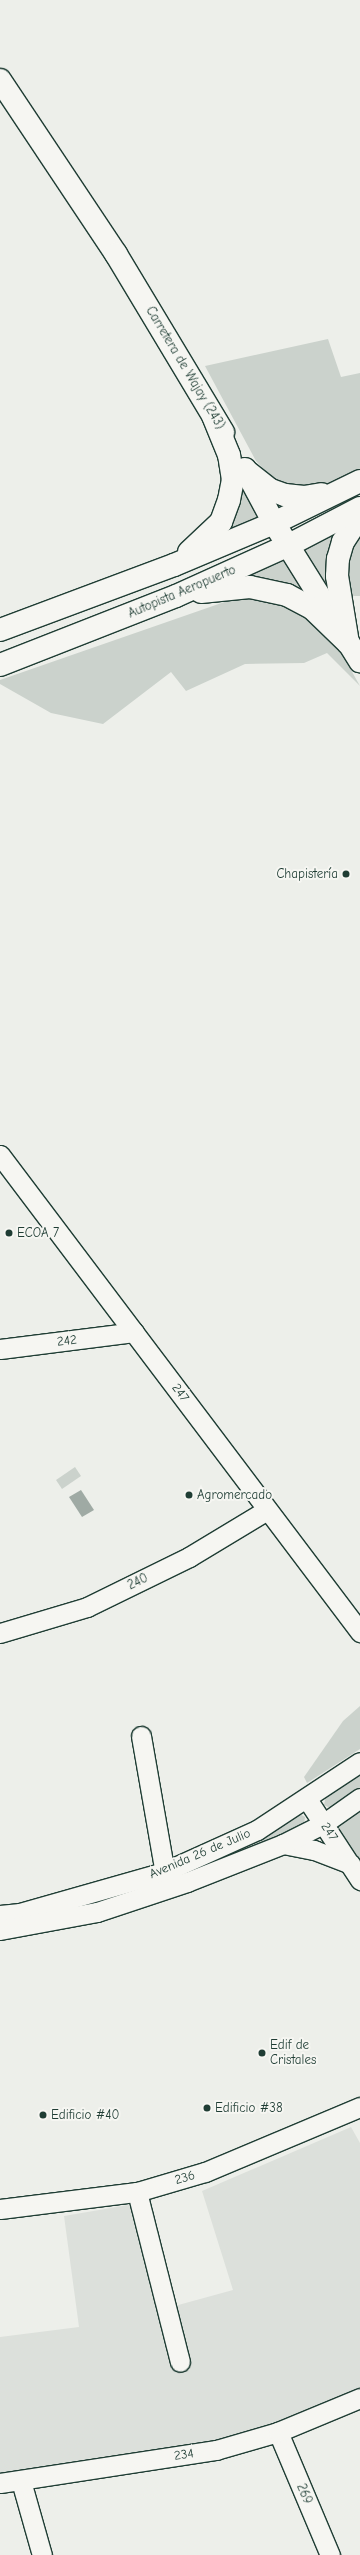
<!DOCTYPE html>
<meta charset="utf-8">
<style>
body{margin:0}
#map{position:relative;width:360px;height:2555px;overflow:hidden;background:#edefea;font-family:"Comic Neue",sans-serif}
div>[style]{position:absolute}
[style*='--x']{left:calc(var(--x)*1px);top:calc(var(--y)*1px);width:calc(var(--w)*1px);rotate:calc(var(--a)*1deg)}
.built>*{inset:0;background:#dce0db}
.green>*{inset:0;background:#cbd2cc}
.water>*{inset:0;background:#9faaa4}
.roads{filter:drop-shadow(1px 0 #1f3d34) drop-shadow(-1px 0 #1f3d34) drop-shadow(0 1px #1f3d34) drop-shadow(0 -1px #1f3d34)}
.minor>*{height:19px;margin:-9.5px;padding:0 9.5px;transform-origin:9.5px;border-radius:9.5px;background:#f6f6f2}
.major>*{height:22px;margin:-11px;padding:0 11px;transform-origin:11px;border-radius:11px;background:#f6f6f2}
.highway>*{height:22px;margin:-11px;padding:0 11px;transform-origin:11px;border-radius:11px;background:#f6f6f2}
.dots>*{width:11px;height:11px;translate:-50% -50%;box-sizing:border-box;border:2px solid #f6f6f2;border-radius:50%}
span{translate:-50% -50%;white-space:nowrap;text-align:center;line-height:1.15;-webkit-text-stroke:4px #f6f6f2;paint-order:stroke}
.street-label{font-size:13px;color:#1f3d34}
.poi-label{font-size:13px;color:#1f3d34}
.right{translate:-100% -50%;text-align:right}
.left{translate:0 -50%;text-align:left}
</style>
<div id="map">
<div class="built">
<i style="clip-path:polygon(351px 2127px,360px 2143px,360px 2391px,275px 2428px,215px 2443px,0 2474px,0 2337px,79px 2327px,64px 2216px,134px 2204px,160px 2310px,233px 2290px,202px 2191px)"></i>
</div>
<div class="green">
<i style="clip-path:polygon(328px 339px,341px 377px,360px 373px,360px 471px,335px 483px,306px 490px,276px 482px,256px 461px,205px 366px)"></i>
<i style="clip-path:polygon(240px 478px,263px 517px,224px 532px)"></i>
<i style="clip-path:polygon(360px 525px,360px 596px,354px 596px,347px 593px,348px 550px)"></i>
<i style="clip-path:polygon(338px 528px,328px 564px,327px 591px,301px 547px)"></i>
<i style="clip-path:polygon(284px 554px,313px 603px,223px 582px)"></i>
<i style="clip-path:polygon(261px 597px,284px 602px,306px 614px,333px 638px,360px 686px,327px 653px,304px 663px,245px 664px,186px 691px,171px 672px,103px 724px,51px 713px,0 684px,0 680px,233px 599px)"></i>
<i style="clip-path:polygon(75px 1467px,81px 1476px,62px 1489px,56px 1480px)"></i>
<i style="clip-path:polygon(360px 1706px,360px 1749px,307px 1783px,304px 1777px,343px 1721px)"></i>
<i style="clip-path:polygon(360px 1770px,360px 1790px,332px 1809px,324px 1805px,326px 1795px)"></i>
<i style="clip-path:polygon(360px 1811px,360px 1862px,338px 1827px)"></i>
<i style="clip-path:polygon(298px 1813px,305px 1817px,304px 1825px,273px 1839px,238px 1848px)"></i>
</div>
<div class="water">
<i style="clip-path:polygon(81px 1490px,94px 1510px,82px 1517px,69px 1497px)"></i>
</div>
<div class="roads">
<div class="minor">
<i style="--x:0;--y:1155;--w:598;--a:52.96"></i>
<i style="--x:0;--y:1349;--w:135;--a:-7.2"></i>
<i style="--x:0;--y:1633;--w:91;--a:-16.6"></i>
<i style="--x:87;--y:1607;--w:114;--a:-26.1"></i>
<i style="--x:189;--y:1557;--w:91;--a:-31.1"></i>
<i style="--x:141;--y:1736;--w:151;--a:80.1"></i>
<i style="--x:307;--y:1799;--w:97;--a:56.8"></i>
<i style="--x:283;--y:1844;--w:32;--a:11"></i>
<i style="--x:314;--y:1850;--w:39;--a:21"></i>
<i style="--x:0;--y:1915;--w:20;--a:-6"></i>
<i style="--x:20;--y:1913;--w:150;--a:-15.9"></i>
<i style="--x:164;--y:1872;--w:102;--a:-24.3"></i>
<i style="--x:257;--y:1830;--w:123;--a:-33.4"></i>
<i style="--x:0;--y:1930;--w:99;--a:-10.5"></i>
<i style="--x:97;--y:1912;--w:95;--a:-18.4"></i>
<i style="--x:187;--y:1882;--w:103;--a:-21.6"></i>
<i style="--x:283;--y:1844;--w:45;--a:-26.6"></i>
<i style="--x:323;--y:1824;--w:45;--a:-35.1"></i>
<i style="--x:137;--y:2192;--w:175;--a:75.8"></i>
<i style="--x:0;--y:2209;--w:138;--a:-7.1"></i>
<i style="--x:137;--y:2192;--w:71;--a:-16.4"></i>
<i style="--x:205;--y:2172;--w:168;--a:-22.8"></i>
<i style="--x:278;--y:2432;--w:134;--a:67.1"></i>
<i style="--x:21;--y:2481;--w:77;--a:74.2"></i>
<i style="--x:0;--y:2483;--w:219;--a:-8.7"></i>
<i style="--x:216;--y:2450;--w:65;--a:-16.2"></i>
<i style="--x:278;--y:2432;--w:89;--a:-22.5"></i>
</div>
<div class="major">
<i style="--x:0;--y:80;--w:209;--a:56.3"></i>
<i style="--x:116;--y:254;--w:208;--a:59"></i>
<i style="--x:245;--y:469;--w:61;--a:61.8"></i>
<i style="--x:274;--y:523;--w:163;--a:58.1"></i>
</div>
<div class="highway">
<i style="--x:245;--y:470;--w:33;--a:38"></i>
<i style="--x:271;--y:490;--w:15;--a:20"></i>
<i style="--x:285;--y:495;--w:19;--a:6"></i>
<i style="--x:304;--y:497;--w:18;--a:-9"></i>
<i style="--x:189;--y:552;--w:44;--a:-43.2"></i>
<i style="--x:221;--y:522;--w:23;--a:-70"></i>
<i style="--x:229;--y:500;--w:20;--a:-79"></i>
<i style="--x:233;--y:480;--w:25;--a:-99"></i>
<i style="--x:229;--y:455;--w:42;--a:-112.3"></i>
<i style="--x:201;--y:592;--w:49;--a:-5.8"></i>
<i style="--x:250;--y:587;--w:38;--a:12"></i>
<i style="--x:287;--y:595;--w:30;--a:28"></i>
<i style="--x:313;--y:609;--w:49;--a:44.2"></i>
<i style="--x:0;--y:630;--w:186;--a:-20.5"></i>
<i style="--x:174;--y:565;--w:108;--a:-22.8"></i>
<i style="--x:274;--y:523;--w:96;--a:-26"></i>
<i style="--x:348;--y:643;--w:68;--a:-99.3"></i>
<i style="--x:337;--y:576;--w:17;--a:-87"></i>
<i style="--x:338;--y:559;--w:18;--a:-74"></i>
<i style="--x:343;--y:542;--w:31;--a:-57"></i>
<i style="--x:0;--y:665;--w:189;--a:-21.4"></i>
<i style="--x:176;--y:596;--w:124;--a:-24.3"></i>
<i style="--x:289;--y:545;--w:80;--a:-27.5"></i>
</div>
</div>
<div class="dots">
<i style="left:346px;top:874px;background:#1f3d34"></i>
<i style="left:9px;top:1233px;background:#1f3d34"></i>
<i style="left:189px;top:1495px;background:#1f3d34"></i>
<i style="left:262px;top:2053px;background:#1f3d34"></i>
<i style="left:207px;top:2108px;background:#1f3d34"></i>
<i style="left:43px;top:2115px;background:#1f3d34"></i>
</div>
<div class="street-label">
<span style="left:185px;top:368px;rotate:59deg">Carretera de Wajay (243)</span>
<span style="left:182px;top:592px;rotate:-23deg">Autopista Aeropuerto</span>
<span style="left:67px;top:1341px;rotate:-7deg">242</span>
<span style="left:180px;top:1393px;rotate:53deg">247</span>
<span style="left:138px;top:1582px;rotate:-26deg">240</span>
<span style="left:329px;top:1832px;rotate:56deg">247</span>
<span style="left:200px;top:1854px;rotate:-23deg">Avenida 26 de Julio</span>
<span style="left:185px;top:2178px;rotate:-17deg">236</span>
<span style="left:184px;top:2455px;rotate:-9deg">234</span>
<span style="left:304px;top:2494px;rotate:67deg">269</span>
</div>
<div class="poi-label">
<span class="right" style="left:338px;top:874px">Chapistería</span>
<span class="left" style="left:17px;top:1233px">ECOA 7</span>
<span class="left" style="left:197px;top:1495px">Agromercado</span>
<span class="left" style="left:270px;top:2053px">Edif de<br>Cristales</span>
<span class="left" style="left:215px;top:2108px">Edificio #38</span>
<span class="left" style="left:51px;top:2115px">Edificio #40</span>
</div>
</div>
